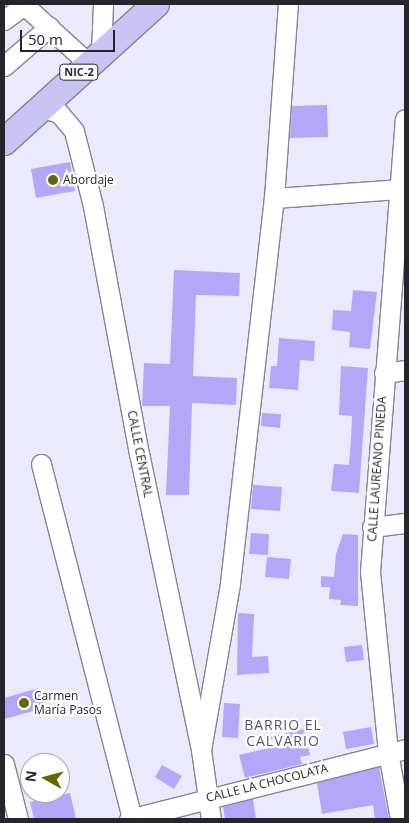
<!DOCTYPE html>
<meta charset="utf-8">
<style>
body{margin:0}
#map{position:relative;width:409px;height:823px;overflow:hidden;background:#ebe9fc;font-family:"Open Sans",sans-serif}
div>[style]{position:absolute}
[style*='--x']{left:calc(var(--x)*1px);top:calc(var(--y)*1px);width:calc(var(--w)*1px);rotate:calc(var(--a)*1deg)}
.building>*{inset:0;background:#b4a7f7}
.roads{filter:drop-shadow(1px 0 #858394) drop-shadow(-1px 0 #858394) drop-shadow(0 1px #858394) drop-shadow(0 -1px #858394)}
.minor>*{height:19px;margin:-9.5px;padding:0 9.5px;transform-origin:9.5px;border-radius:9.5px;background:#fff}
.highway>*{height:26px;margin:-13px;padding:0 13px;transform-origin:13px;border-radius:13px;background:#cac4f5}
.dots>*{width:14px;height:14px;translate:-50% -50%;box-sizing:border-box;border:2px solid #fff;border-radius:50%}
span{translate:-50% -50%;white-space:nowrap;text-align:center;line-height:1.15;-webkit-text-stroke:4.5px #fff;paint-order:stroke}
.shield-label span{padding:1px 4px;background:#fff;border:1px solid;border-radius:4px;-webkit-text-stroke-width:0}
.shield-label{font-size:11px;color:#26252c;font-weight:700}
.poi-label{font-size:12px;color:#26252c}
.left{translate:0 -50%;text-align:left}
.street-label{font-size:12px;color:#26252c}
.neighbourhood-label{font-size:14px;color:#565463;letter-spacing:1px}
.frame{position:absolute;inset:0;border:5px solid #26252c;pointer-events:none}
.north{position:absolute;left:20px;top:753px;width:50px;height:50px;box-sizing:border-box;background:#fff;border:1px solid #a8a8ab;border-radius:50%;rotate:277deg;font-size:14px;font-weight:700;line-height:20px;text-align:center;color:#26252c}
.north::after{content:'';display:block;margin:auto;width:18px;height:22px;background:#676600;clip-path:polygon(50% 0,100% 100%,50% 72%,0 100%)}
.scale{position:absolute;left:20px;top:30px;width:95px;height:22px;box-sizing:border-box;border:2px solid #26252c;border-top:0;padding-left:6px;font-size:15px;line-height:18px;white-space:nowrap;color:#26252c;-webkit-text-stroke:4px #fff;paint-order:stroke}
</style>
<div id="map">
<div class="building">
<i style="clip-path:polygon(327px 105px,328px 137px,290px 138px,292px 106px)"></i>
<i style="clip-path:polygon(70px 162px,75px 191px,36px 198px,31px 169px)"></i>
<i style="clip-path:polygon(174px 270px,240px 273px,239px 296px,196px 295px,193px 376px,237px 378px,236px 405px,192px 403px,189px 495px,166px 495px,170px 406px,142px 406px,144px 363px,170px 364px)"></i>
<i style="clip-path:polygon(353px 290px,377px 292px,370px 349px,349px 347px,350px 332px,332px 330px,333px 310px,351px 311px)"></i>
<i style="clip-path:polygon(279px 338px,315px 341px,314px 361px,300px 360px,298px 390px,269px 388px,271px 366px,277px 366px)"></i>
<i style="clip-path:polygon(341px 366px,368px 368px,359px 493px,331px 491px,334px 464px,349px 465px,351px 439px,352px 416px,339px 415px)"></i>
<i style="clip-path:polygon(262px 413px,281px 414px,280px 428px,261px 426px)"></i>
<i style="clip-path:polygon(253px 485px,282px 487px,280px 511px,251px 509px)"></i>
<i style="clip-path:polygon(251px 533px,269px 534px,268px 555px,249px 554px)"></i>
<i style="clip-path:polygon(343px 534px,358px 535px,358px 606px,340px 605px,341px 600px,329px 599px,330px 587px,321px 587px,321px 576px,334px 577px,336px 554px)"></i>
<i style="clip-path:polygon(267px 557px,291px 559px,289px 579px,265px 577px)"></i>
<i style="clip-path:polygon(238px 613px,254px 614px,252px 657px,268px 656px,269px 673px,237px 675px)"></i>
<i style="clip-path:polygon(362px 645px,364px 660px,346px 662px,344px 647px)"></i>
<i style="clip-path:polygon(39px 688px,45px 708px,4px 719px,4px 698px)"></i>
<i style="clip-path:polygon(224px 703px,240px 704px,238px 738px,222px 737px)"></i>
<i style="clip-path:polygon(371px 727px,374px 744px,346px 749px,343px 732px)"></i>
<i style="clip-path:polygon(304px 729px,310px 755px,300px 757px,302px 764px,245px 778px,239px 755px,295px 742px,266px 738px)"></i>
<i style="clip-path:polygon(162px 765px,182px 776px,174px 789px,155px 777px)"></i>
<i style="clip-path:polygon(379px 767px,389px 819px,375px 819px,373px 805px,322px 814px,317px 783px)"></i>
<i style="clip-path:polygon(70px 793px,76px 819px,34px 819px,30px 802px)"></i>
<i style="clip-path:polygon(253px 799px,256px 819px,225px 819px,223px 807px)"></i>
</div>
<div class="roads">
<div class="minor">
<i style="--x:4;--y:20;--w:25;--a:-37"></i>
<i style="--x:24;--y:5;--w:86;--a:42.2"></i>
<i style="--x:101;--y:52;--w:48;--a:-87.6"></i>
<i style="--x:4;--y:66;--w:60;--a:-40.9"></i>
<i style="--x:42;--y:108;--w:18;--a:16"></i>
<i style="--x:59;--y:113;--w:23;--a:50"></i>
<i style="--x:74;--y:131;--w:77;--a:75.8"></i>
<i style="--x:93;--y:206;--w:251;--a:79.5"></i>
<i style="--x:139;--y:453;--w:303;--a:78.2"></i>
<i style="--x:201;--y:750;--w:70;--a:81.8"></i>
<i style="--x:274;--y:198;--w:125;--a:-4.1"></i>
<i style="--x:384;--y:373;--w:21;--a:-8"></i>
<i style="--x:41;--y:464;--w:366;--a:75.6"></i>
<i style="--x:372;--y:527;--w:33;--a:-7"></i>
<i style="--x:201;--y:750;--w:169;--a:-80.1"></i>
<i style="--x:230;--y:583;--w:388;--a:-83.5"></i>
<i style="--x:274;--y:198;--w:195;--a:-85.9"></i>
<i style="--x:4;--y:764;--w:57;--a:75.7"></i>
<i style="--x:129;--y:819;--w:285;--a:-14.2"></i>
<i style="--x:400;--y:819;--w:68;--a:-100.2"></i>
<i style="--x:388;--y:752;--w:181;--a:-95.7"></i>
<i style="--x:370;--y:572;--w:454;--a:-85.6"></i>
</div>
<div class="highway">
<i style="--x:4;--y:142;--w:205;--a:-42.2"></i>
</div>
</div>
<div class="dots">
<i style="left:53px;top:180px;background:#676600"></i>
<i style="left:24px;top:703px;background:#676600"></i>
</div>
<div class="shield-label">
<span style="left:79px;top:72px">NIC-2</span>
</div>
<div class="poi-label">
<span class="left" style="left:63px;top:180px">Abordaje</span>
<span class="left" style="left:34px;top:703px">Carmen<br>María Pasos</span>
</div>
<div class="street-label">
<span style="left:140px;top:454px;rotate:79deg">CALLE CENTRAL</span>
<span style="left:377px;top:469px;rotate:-86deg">CALLE LAUREANO PINEDA</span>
<span style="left:267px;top:783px;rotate:-14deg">CALLE LA CHOCOLATA</span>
</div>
<div class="neighbourhood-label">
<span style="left:283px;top:733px">BARRIO EL<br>CALVARIO</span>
</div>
<div class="frame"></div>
<div class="north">N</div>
<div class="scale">50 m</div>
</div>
